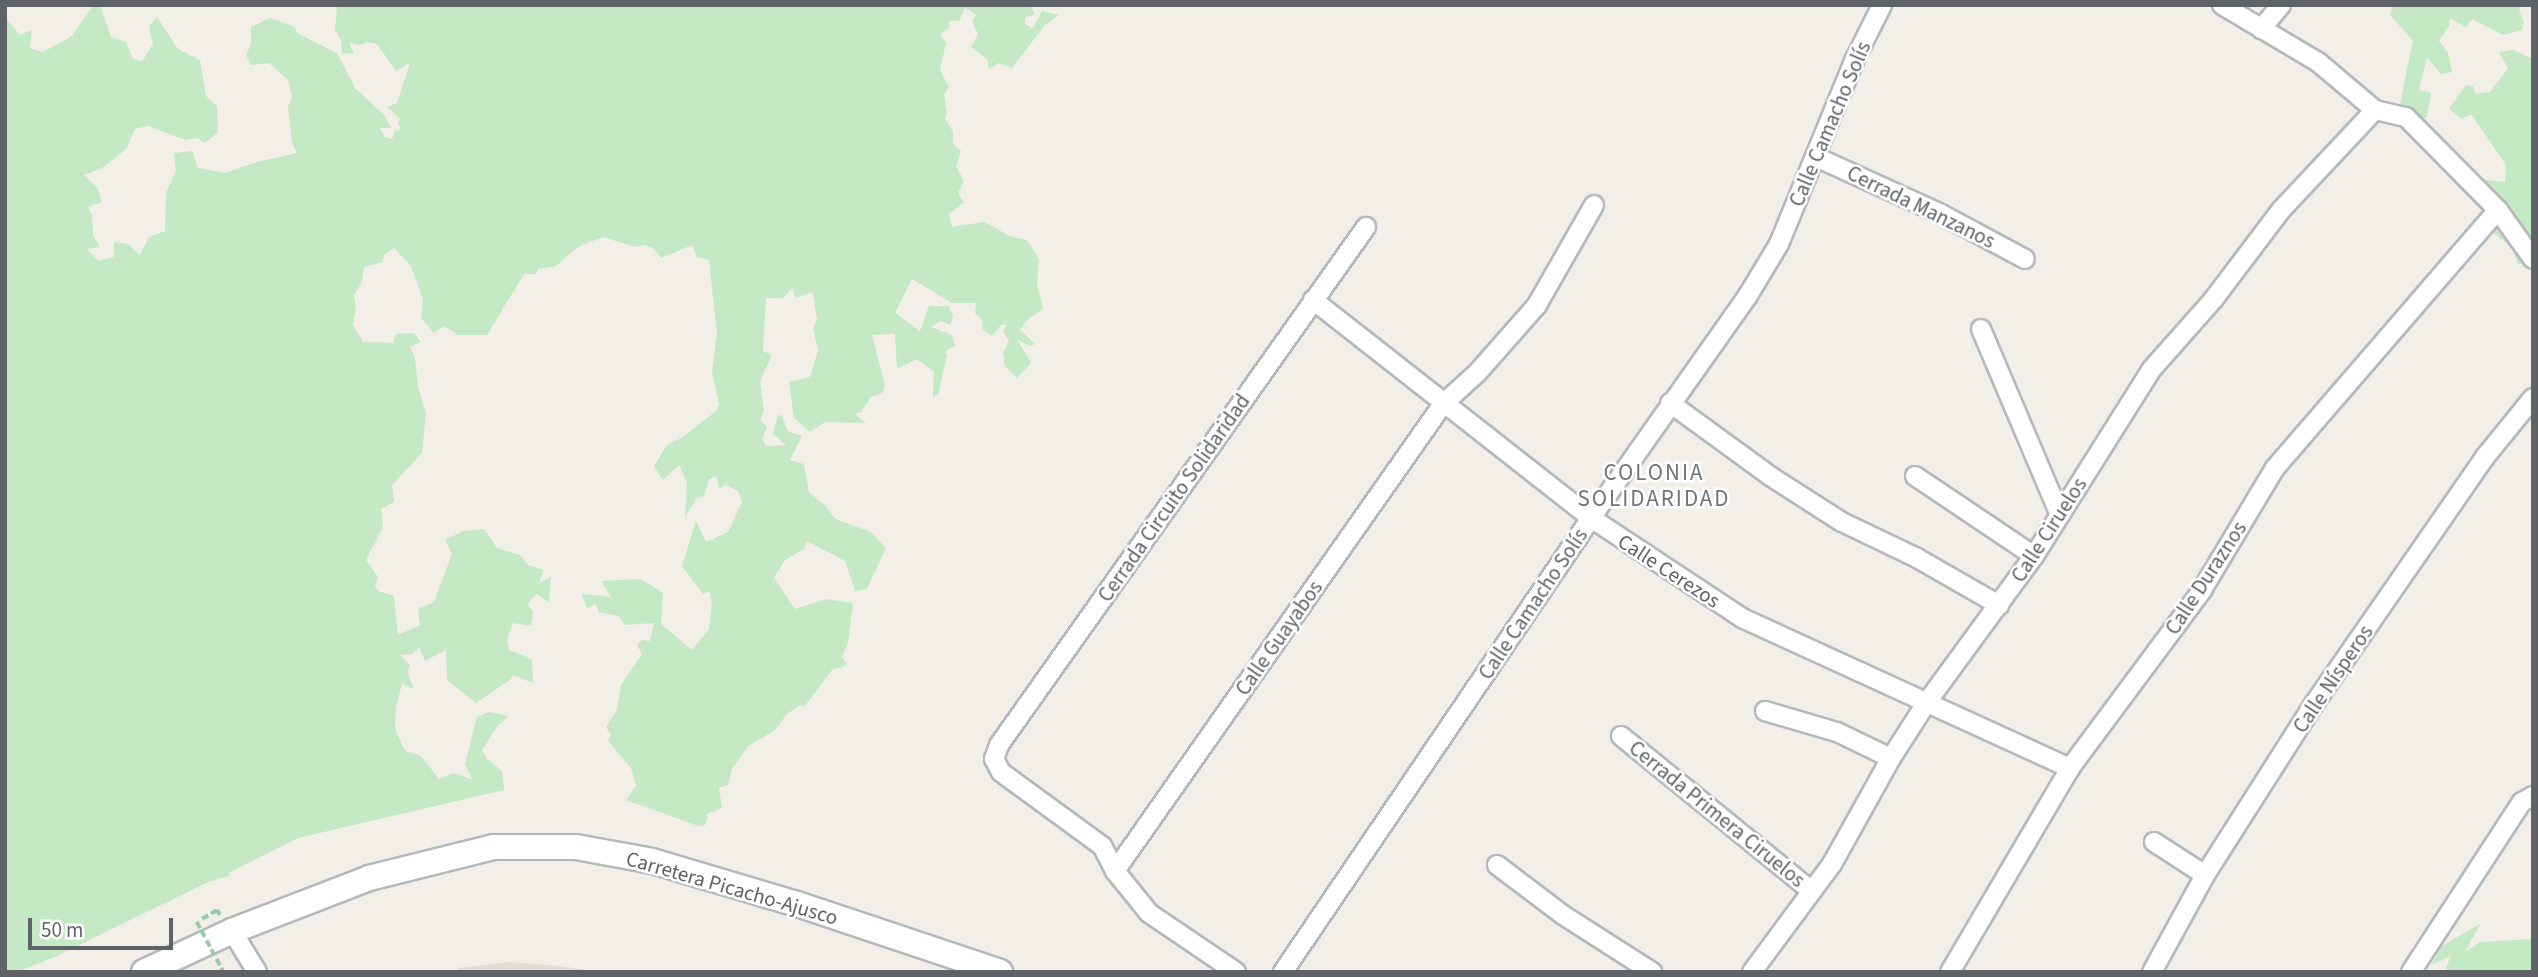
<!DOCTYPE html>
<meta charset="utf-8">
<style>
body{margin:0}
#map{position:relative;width:2538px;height:977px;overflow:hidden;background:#f1efe8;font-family:"Source Sans 3",sans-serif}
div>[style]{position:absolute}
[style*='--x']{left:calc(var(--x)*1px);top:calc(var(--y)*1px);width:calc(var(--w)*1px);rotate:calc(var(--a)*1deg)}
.education>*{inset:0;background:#e1ded6}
.green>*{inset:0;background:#c5e8c5}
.path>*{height:3.5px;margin-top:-1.75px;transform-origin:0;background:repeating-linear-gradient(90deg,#9cc7a9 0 7px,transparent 0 10.5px)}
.roads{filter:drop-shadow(2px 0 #b5b8bc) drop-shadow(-2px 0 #b5b8bc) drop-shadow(0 2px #b5b8bc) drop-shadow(0 -2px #b5b8bc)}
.minor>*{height:18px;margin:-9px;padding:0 9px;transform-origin:9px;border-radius:9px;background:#fff}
.secondary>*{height:24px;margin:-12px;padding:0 12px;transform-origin:12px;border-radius:12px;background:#fff}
.path-bridge>*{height:3.5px;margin-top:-1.75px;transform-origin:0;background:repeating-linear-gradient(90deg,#9cc7a9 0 7px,transparent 0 10.5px)}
span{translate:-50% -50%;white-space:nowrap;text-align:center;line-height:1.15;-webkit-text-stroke:5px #fff;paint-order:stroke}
.street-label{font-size:21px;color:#5f6368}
.neighbourhood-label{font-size:23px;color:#70757a;letter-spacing:2px}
.frame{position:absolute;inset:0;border:7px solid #5f6368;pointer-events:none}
.scale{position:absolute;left:28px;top:918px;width:145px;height:32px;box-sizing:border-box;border:4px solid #5f6368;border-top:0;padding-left:9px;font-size:21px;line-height:24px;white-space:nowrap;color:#5f6368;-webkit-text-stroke:5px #fff;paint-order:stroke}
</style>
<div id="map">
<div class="education">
<i style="clip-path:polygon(510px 962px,560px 966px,600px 972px,461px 972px,458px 968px)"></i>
</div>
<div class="green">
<i style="clip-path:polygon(93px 5px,100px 5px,111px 37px,126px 42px,133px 59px,142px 62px,153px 44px,149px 26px,157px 17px,178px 49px,200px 60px,206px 96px,217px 106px,218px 132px,205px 143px,197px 138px,185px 140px,148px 126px,135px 129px,126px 149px,102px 168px,84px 175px,97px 188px,102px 202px,88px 207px,92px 215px,93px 235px,100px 247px,87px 249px,98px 261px,114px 257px,114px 242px,128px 244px,140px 255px,149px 237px,165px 231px,166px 193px,176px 171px,174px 153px,192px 151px,198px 168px,225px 173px,257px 162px,297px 153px,292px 143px,288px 106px,292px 97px,288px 80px,269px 63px,251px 65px,246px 55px,251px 44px,251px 27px,270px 18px,295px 27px,297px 33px,337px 53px,355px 88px,384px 115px,391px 128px,380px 128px,381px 130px,385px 137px,392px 139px,395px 131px,401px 129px,398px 123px,400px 119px,387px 107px,397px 103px,410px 63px,396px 71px,377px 44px,367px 42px,360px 45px,349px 43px,354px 53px,342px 54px,341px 40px,335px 30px,337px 5px,1030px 5px,1035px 14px,1025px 18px,1025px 24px,1033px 28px,1042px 11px,1059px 15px,1045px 25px,1012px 68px,999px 63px,989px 69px,987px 59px,971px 47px,978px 34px,972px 21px,976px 14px,965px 8px,959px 21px,949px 21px,949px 28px,940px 34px,946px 43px,940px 70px,949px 87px,944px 94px,947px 113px,945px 118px,953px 132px,953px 144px,961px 151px,956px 166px,964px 181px,958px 193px,964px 202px,949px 214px,952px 227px,984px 222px,1012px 237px,1027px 240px,1039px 259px,1037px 284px,1043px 309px,1026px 321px,1020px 330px,1035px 344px,1030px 346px,1017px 339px,1031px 363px,1017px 378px,1005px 366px,1003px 353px,1009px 341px,1003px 331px,1007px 324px,1001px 325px,992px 336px,983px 330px,982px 320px,975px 313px,976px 303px,952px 303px,912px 279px,895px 313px,920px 331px,929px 306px,949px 306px,953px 317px,950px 325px,941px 321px,931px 327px,952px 335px,955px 346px,945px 351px,947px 356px,938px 394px,933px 397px,934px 372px,917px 359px,897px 369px,895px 334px,872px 335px,885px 386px,882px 393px,871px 397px,861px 412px,855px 414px,866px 423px,825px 422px,810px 432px,794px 418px,789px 382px,810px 377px,818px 350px,813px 328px,817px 320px,813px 292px,796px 298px,792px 288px,783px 298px,766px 298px,763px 351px,772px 355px,760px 381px,764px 411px,760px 420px,767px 427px,762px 439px,766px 446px,786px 445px,773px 434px,778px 415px,782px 416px,788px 431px,802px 436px,790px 460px,804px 464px,809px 493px,825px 505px,835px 519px,871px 532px,886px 548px,867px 589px,855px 591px,845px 561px,807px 541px,804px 549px,785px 560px,774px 578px,795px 609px,826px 599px,853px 603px,848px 643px,842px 656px,847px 665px,832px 670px,804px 707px,800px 705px,787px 714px,775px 730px,748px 746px,732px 769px,728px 785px,719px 788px,722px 808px,705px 815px,708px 817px,705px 825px,698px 826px,626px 800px,636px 786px,631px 768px,608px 741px,611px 735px,606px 727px,617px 710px,621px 685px,642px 654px,637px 645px,642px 640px,650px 641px,654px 623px,625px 625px,618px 616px,599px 612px,596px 604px,587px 609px,582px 594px,611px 597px,601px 581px,641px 579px,663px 593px,661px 624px,692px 650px,709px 629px,712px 602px,709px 591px,703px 594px,682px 566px,696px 521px,706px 542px,728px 532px,742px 502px,738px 491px,726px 485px,719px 489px,717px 476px,709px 479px,704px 496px,697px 498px,685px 517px,687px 482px,679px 465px,663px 480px,654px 466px,667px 445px,683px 437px,716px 411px,719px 404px,712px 373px,717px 333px,709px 260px,697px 257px,692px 245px,661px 258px,653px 248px,645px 245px,635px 247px,603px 237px,578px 247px,556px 266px,538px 269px,536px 274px,524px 274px,487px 335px,458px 335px,444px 326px,434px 333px,421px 318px,423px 299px,411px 266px,394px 248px,384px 255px,383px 262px,364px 267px,362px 281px,354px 295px,356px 307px,353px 325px,363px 342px,393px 343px,396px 334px,414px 333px,421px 342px,410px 347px,415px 358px,418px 387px,426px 413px,422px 453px,392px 485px,394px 502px,381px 509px,383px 527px,366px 560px,378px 577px,375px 585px,378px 591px,394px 596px,398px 635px,420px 625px,418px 609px,434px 602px,452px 554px,445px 540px,463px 531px,484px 529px,497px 548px,520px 555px,528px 565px,544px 570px,539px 583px,551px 577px,549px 603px,537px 594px,527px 604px,533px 612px,531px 626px,513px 623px,507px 640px,509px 650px,532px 659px,533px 683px,513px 675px,511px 679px,476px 703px,447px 680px,446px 650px,425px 661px,419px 647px,413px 654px,400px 655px,410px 665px,407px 672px,414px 689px,402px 684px,396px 707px,395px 729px,405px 751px,421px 756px,439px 779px,453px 773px,472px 779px,465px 764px,477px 717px,489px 712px,509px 716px,498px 725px,482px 750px,487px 759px,502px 771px,504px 790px,298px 838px,230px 872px,229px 876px,208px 882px,57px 956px,17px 972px,5px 972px,5px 17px,20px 35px,32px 30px,30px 48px,43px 52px,72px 36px)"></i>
<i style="clip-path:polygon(2394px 5px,2521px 5px,2519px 11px,2524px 21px,2522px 30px,2503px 35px,2472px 19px,2466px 27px,2450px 18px,2449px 26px,2439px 41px,2448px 53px,2452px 72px,2441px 74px,2427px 58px,2419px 90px,2431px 93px,2427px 117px,2417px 121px,2397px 118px,2413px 41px,2390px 15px)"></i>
<i style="clip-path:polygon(2513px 50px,2533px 59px,2533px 268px,2529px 267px,2526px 260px,2518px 265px,2512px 247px,2489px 230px,2489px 213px,2482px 204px,2486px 180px,2505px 182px,2506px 165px,2471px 114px,2461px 119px,2449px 109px,2466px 85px,2473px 86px,2476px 94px,2490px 92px,2508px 68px,2499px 52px)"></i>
<i style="clip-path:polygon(2480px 924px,2465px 952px,2480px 942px,2533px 939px,2533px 972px,2444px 972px,2451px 956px,2431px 965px,2442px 946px)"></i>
</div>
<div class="path">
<i style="--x:202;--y:919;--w:17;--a:-31"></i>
<i style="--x:217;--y:910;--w:6;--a:59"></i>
<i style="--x:221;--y:972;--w:2;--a:-27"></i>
</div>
<div class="roads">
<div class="minor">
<i style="--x:2222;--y:5;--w:112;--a:30.7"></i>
<i style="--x:2318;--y:62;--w:75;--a:40.1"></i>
<i style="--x:2375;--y:110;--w:32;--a:13"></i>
<i style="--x:2406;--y:117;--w:131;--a:45.3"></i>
<i style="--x:2498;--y:210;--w:60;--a:54.5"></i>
<i style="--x:2261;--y:29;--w:31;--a:-50"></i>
<i style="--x:1816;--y:157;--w:137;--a:24.5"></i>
<i style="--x:1941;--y:214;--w:95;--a:28.2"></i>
<i style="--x:1313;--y:300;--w:353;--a:38.1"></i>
<i style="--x:1591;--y:518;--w:181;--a:33.5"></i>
<i style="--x:1742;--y:618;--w:361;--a:24.6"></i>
<i style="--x:1981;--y:329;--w:202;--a:67"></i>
<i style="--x:1670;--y:403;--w:124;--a:36.1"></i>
<i style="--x:1770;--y:476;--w:85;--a:32.6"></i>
<i style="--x:1842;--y:522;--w:83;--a:25.6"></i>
<i style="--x:1917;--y:558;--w:95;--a:29.8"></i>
<i style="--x:1915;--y:476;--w:143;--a:33.9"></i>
<i style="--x:1765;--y:711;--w:75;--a:16.3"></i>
<i style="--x:1837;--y:732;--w:60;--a:25.7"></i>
<i style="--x:1621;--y:736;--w:246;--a:39.1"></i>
<i style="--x:2154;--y:842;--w:61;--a:32.9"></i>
<i style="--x:1497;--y:865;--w:83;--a:37.1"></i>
<i style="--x:1563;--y:915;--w:106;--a:32.6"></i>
<i style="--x:1115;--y:871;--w:571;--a:-54.92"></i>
<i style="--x:1443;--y:404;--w:47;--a:-42.4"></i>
<i style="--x:1478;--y:372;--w:89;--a:-48.6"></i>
<i style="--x:1537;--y:305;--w:115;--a:-60.3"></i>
<i style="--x:232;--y:931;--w:48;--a:58.6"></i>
<i style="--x:1236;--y:972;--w:105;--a:-145.9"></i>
<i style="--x:1149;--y:913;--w:54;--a:-129"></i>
<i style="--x:1115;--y:871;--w:28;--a:-117"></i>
<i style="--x:1102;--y:846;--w:125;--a:-143.8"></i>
<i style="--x:1001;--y:772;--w:15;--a:-118"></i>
<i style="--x:994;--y:759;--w:15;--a:-70"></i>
<i style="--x:999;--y:745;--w:635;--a:-54.68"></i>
<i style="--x:1283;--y:972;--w:549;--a:-55.85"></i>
<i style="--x:1591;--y:518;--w:271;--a:-54.8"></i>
<i style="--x:1747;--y:297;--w:62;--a:-58.9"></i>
<i style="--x:1779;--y:244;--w:198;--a:-67.7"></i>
<i style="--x:1854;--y:61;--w:63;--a:-63.4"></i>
<i style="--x:1752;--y:972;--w:134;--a:-53.5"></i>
<i style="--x:1832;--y:864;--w:121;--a:-60.9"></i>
<i style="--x:1891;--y:758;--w:67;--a:-57.3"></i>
<i style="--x:1927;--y:702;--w:181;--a:-53.8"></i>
<i style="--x:2034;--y:556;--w:220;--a:-57.8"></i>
<i style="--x:2151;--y:370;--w:94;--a:-48.5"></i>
<i style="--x:2213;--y:300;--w:113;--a:-52.9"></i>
<i style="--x:2281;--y:210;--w:137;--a:-46.8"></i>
<i style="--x:1950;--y:972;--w:237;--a:-59.5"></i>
<i style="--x:2070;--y:768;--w:222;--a:-53.4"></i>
<i style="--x:2202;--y:590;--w:142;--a:-59.1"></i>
<i style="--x:2275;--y:468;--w:341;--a:-49.2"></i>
<i style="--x:2152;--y:972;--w:111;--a:-61.3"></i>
<i style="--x:2205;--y:875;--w:203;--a:-57.5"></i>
<i style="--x:2314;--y:704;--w:300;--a:-55.3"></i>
<i style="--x:2485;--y:457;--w:76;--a:-50.9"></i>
<i style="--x:2411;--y:972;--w:203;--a:-56.9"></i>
<i style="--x:2522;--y:802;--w:13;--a:-29"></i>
</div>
<div class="secondary">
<i style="--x:144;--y:972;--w:97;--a:-25"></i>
<i style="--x:232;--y:931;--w:147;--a:-21.1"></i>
<i style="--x:369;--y:878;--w:128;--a:-14"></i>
<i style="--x:493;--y:847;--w:83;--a:0"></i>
<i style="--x:576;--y:847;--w:77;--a:10.4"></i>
<i style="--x:652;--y:861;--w:151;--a:16.5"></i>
<i style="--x:797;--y:904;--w:214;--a:18.5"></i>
</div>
</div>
<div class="path-bridge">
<i style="--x:197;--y:922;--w:55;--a:62"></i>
</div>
<div class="street-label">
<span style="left:1830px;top:124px;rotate:-67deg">Calle Camacho Solís</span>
<span style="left:1921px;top:207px;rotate:26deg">Cerrada Manzanos</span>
<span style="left:1174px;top:498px;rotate:-55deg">Cerrada Circuito Solidaridad</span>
<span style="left:2049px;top:530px;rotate:-57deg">Calle Ciruelos</span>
<span style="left:1669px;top:571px;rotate:33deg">Calle Cerezos</span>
<span style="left:2206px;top:578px;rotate:-57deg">Calle Duraznos</span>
<span style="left:1533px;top:604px;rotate:-56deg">Calle Camacho Solís</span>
<span style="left:1279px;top:638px;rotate:-55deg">Calle Guayabos</span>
<span style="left:2333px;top:679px;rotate:-56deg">Calle Nísperos</span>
<span style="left:1717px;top:814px;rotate:39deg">Cerrada Primera Ciruelos</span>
<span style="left:732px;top:888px;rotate:16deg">Carretera Picacho-Ajusco</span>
</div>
<div class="neighbourhood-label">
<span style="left:1654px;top:486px">COLONIA<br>SOLIDARIDAD</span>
</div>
<div class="frame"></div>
<div class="scale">50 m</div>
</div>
